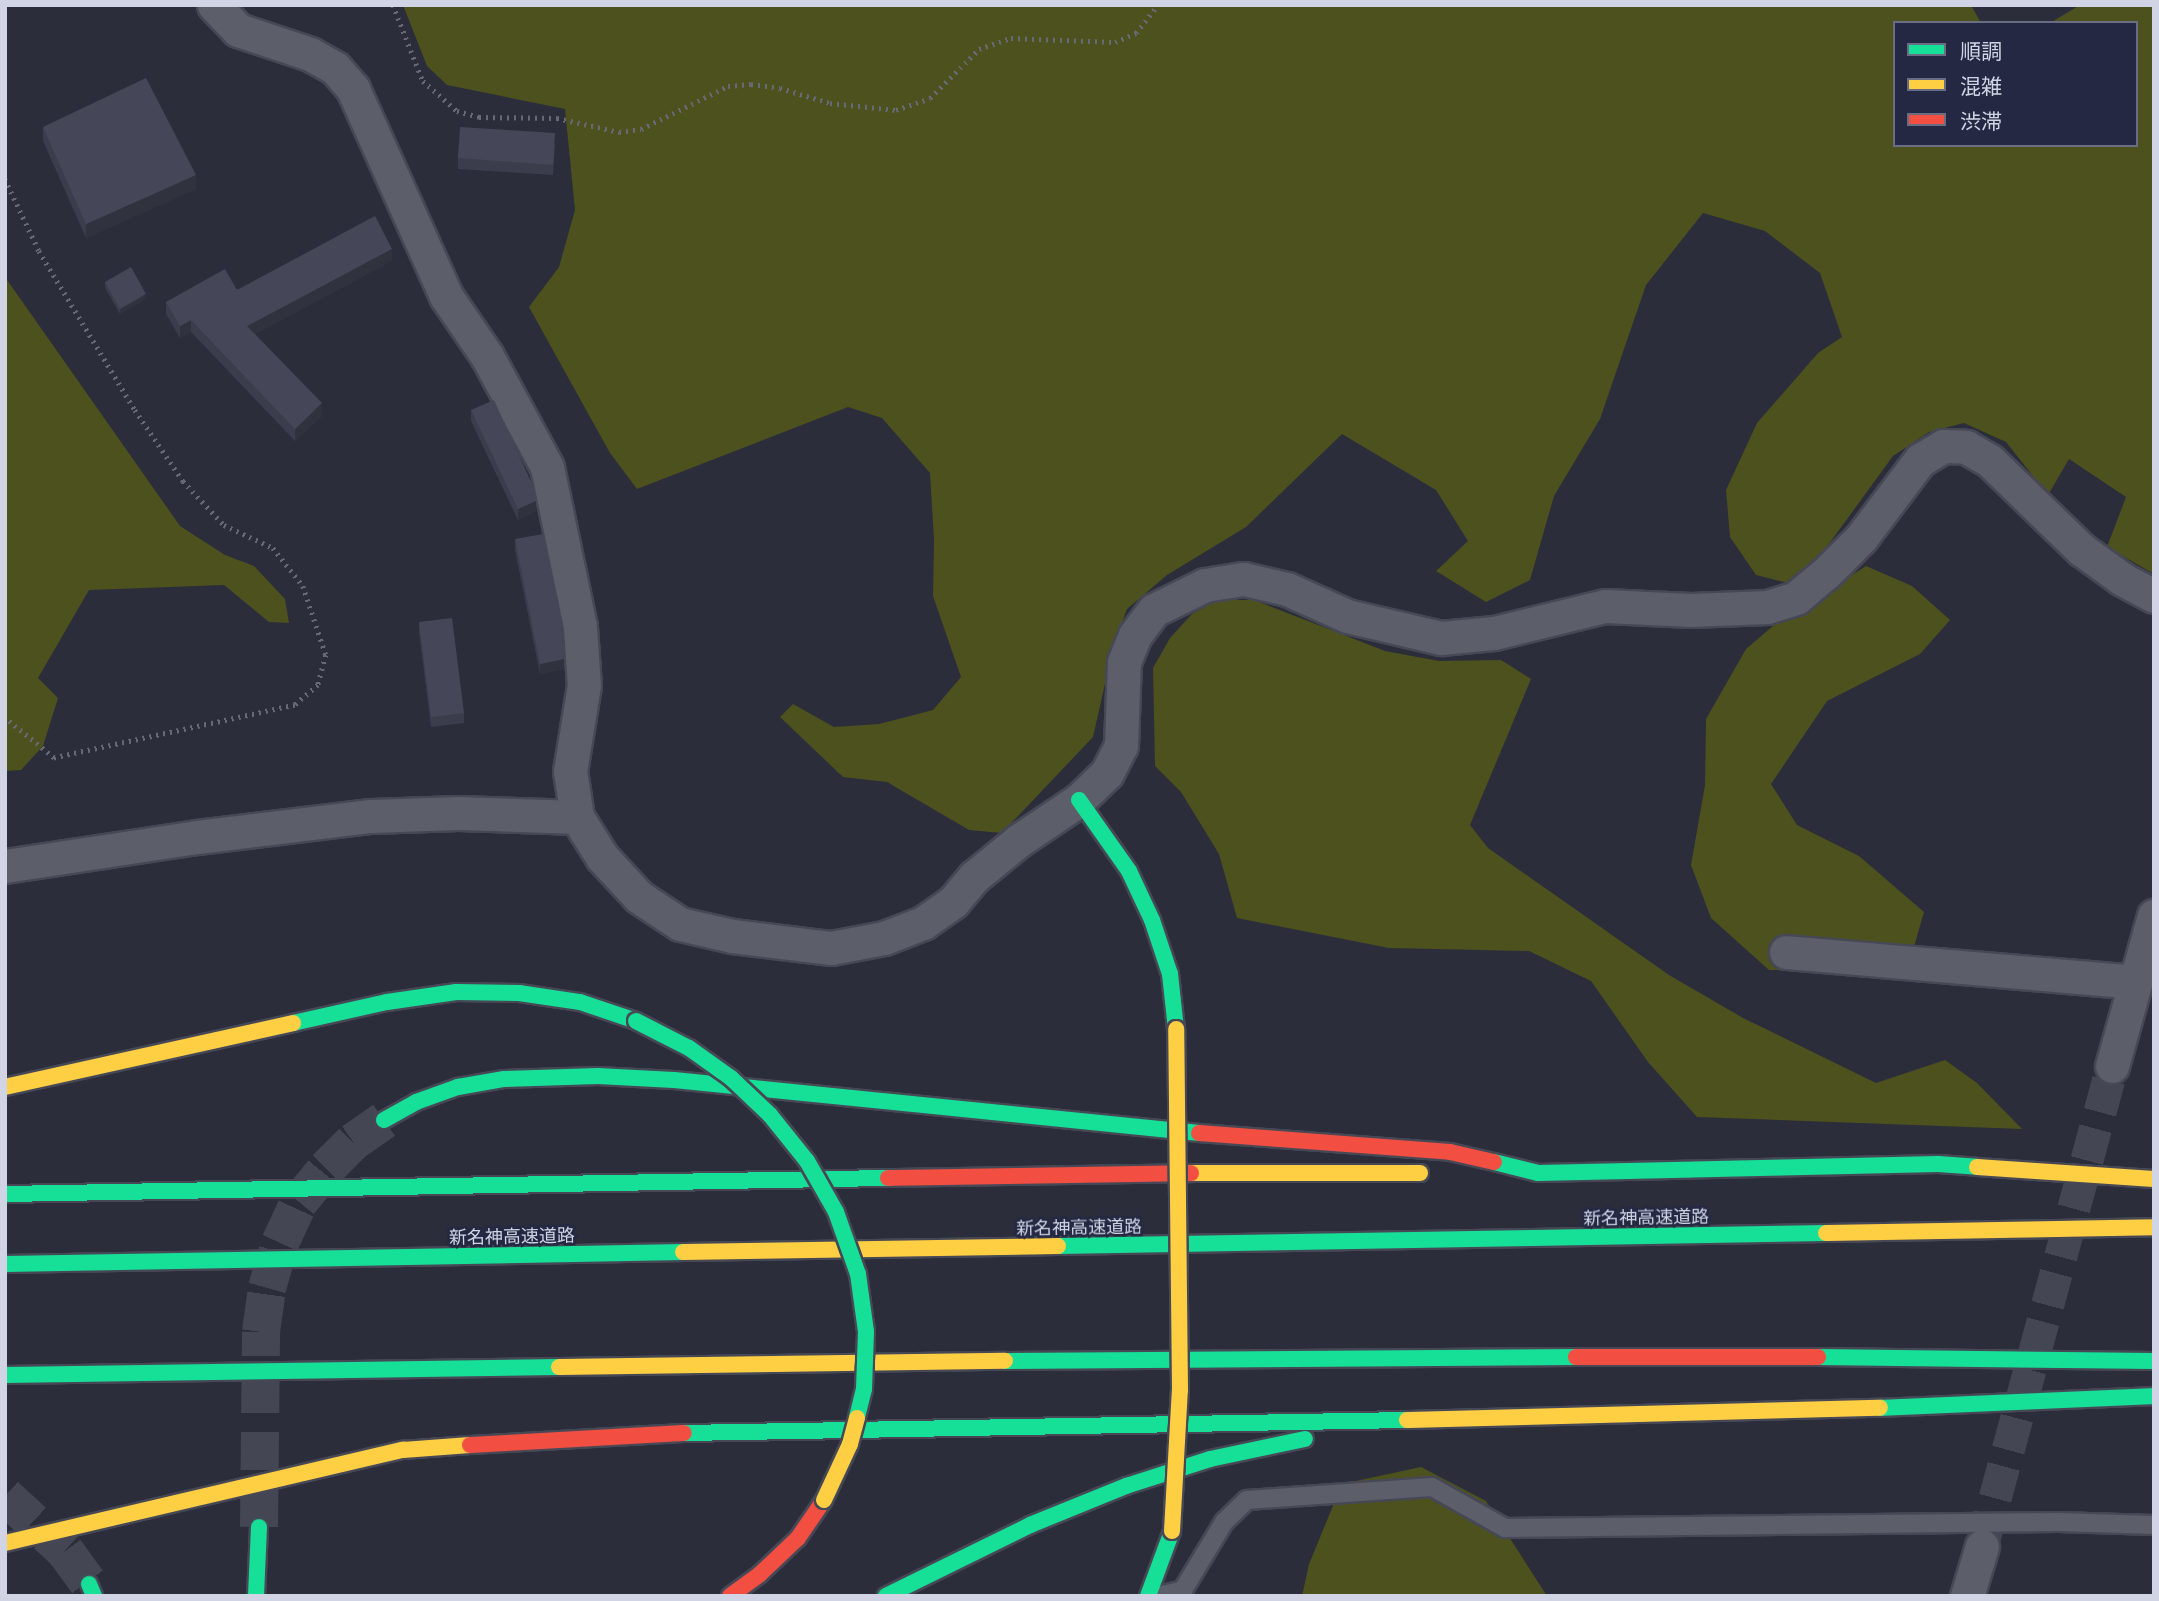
<!DOCTYPE html>
<meta charset="utf-8">
<style>
body{margin:0}
#map{position:relative;width:2159px;height:1601px;overflow:hidden;background:#2b2d3b;font-family:"Roboto Condensed","Noto Sans JP",sans-serif}
div>[style]{position:absolute}
[style*='--x']{left:calc(var(--x)*1px);top:calc(var(--y)*1px);width:calc(var(--w)*1px);rotate:calc(var(--a)*1deg)}
.forest>*{inset:0;background:#4d511d}
.street-tunnel>*{height:33px;margin-top:-16.5px;transform-origin:0;background:repeating-linear-gradient(90deg,#444654 0 33px,transparent 0 50px)}
.highway-tunnel>*{height:38px;margin-top:-19px;transform-origin:0;background:repeating-linear-gradient(90deg,#444654 0 38px,transparent 0 57px)}
.path>*{height:4.5px;margin-top:-2.25px;transform-origin:0;background:repeating-linear-gradient(90deg,#676974 0 2px,transparent 0 7px)}
.roads{filter:drop-shadow(2px 0 #464855) drop-shadow(-2px 0 #464855) drop-shadow(0 2px #464855) drop-shadow(0 -2px #464855)}
.lane>*{height:18px;margin:-9px;padding:0 9px;transform-origin:9px;border-radius:9px;background:#5c5e69}
.street>*{height:33px;margin:-16.5px;padding:0 16.5px;transform-origin:16.5px;border-radius:16.5px;background:#5c5e69}
.fast>*{height:16px;margin:-8px;padding:0 8px;transform-origin:8px;border-radius:8px;background:#16e098}
.slow>*{height:16px;margin:-8px;padding:0 8px;transform-origin:8px;border-radius:8px;background:#ffcf43}
.jam>*{height:16px;margin:-8px;padding:0 8px;transform-origin:8px;border-radius:8px;background:#f24e42}
.bridges{filter:drop-shadow(2px 0 #464855) drop-shadow(-2px 0 #464855) drop-shadow(0 2px #464855) drop-shadow(0 -2px #464855)}
.fast-bridge>*{height:16px;margin:-8px;padding:0 8px;transform-origin:8px;border-radius:8px;background:#16e098}
.slow-bridge>*{height:16px;margin:-8px;padding:0 8px;transform-origin:8px;border-radius:8px;background:#ffcf43}
.wall>*{inset:0;background:#3b3d4c}
.shaded-wall>*{inset:0;background:#30323e}
.building>*{inset:0;background:#454758}
span{translate:-50% -50%;white-space:nowrap;text-align:center;line-height:1.15;-webkit-text-stroke:5px #242842;paint-order:stroke}
.street-label{font-size:18px;color:#d0d4e5}
.frame{position:absolute;inset:0;border:7px solid #d0d4e5;pointer-events:none}
.legend{position:absolute;left:1893px;top:21px;width:245px;height:126px;box-sizing:border-box;background:#242842;border:2px solid #696d83;margin:0;padding:9px 12px;list-style:none;font-size:21px;color:#d0d4e5}
.legend li{display:flex;align-items:center;gap:14px;height:35px}
.legend b{width:35px;border:2px solid #696d83}
</style>
<div id="map">
<div class="forest">
<i style="clip-path:polygon(403px 5px,1971px 5px,1981px 23px,1895px 23px,1895px 145px,2136px 145px,2136px 23px,2050px 23px,2080px 5px,2154px 5px,2154px 574px,2107px 547px,2126px 497px,2069px 459px,2048px 495px,2006px 442px,1964px 423px,1929px 432px,1893px 456px,1823px 552px,1788px 583px,1756px 575px,1730px 537px,1726px 490px,1757px 423px,1818px 353px,1842px 337px,1820px 273px,1765px 231px,1703px 213px,1646px 285px,1600px 419px,1554px 496px,1530px 580px,1486px 602px,1436px 571px,1468px 541px,1436px 490px,1342px 434px,1246px 527px,1167px 575px,1127px 609px,1114px 644px,1093px 737px,1002px 833px,969px 830px,887px 782px,843px 777px,780px 717px,793px 704px,834px 727px,879px 724px,933px 710px,961px 677px,933px 596px,934px 540px,930px 473px,882px 418px,848px 407px,637px 489px,610px 453px,529px 307px,559px 267px,575px 210px,565px 109px,447px 85px,427px 66px)"></i>
<i style="clip-path:polygon(5px 277px,180px 526px,225px 555px,254px 566px,285px 599px,289px 623px,269px 622px,224px 585px,89px 590px,38px 678px,58px 698px,43px 746px,21px 770px,5px 771px)"></i>
<i style="clip-path:polygon(1866px 566px,1912px 586px,1950px 620px,1920px 654px,1827px 701px,1771px 784px,1797px 825px,1859px 856px,1924px 912px,1911px 957px,1838px 970px,1769px 970px,1711px 918px,1691px 865px,1705px 785px,1706px 719px,1746px 649px,1773px 626px)"></i>
<i style="clip-path:polygon(1218px 600px,1254px 600px,1385px 651px,1439px 661px,1501px 660px,1531px 679px,1470px 825px,1488px 848px,1669px 975px,1743px 1018px,1876px 1083px,1945px 1060px,1977px 1083px,2022px 1129px,1697px 1117px,1648px 1062px,1591px 981px,1529px 951px,1389px 948px,1237px 918px,1219px 854px,1181px 792px,1155px 766px,1153px 668px,1170px 638px,1192px 614px)"></i>
<i style="clip-path:polygon(1421px 1467px,1486px 1501px,1547px 1596px,1302px 1596px,1309px 1564px,1342px 1484px)"></i>
</div>
<div class="street-tunnel">
<i style="--x:1982;--y:1546;--w:497;--a:-74.8"></i>
</div>
<div class="highway-tunnel">
<i style="--x:5;--y:1496;--w:81;--a:42.5"></i>
<i style="--x:65;--y:1551;--w:41;--a:54"></i>
<i style="--x:259;--y:1527;--w:195;--a:-89.4"></i>
<i style="--x:261;--y:1332;--w:44;--a:-82.2"></i>
<i style="--x:267;--y:1288;--w:47;--a:-73.9"></i>
<i style="--x:280;--y:1243;--w:45;--a:-65.1"></i>
<i style="--x:299;--y:1202;--w:43;--a:-50.7"></i>
<i style="--x:326;--y:1169;--w:38;--a:-45"></i>
<i style="--x:353;--y:1142;--w:38;--a:-35"></i>
</div>
<div class="path">
<i style="--x:393;--y:5;--w:82;--a:68.5"></i>
<i style="--x:423;--y:81;--w:45;--a:41.4"></i>
<i style="--x:457;--y:111;--w:23;--a:15"></i>
<i style="--x:479;--y:117;--w:78;--a:0.7"></i>
<i style="--x:557;--y:118;--w:64;--a:12.7"></i>
<i style="--x:619;--y:132;--w:22;--a:-8"></i>
<i style="--x:641;--y:129;--w:97;--a:-26.3"></i>
<i style="--x:728;--y:86;--w:23;--a:-5"></i>
<i style="--x:751;--y:84;--w:29;--a:8"></i>
<i style="--x:780;--y:88;--w:52;--a:16.7"></i>
<i style="--x:830;--y:103;--w:66;--a:6.1"></i>
<i style="--x:896;--y:110;--w:36;--a:-19"></i>
<i style="--x:930;--y:98;--w:69;--a:-45"></i>
<i style="--x:979;--y:49;--w:34;--a:-19"></i>
<i style="--x:1011;--y:38;--w:104;--a:2.2"></i>
<i style="--x:1115;--y:42;--w:23;--a:-23"></i>
<i style="--x:1136;--y:33;--w:36;--a:-52"></i>
<i style="--x:5;--y:179;--w:80;--a:64.7"></i>
<i style="--x:39;--y:251;--w:186;--a:58.9"></i>
<i style="--x:135;--y:410;--w:86;--a:55.9"></i>
<i style="--x:183;--y:481;--w:60;--a:47"></i>
<i style="--x:224;--y:525;--w:54;--a:25.1"></i>
<i style="--x:273;--y:548;--w:48;--a:51.7"></i>
<i style="--x:303;--y:586;--w:73;--a:71.6"></i>
<i style="--x:326;--y:655;--w:31;--a:105"></i>
<i style="--x:318;--y:685;--w:30;--a:139"></i>
<i style="--x:295;--y:705;--w:247;--a:167.6"></i>
<i style="--x:54;--y:758;--w:63;--a:-140.8"></i>
</div>
<div class="roads">
<div class="lane">
<i style="--x:1158;--y:1596;--w:26;--a:-13"></i>
<i style="--x:1183;--y:1590;--w:79;--a:-58.9"></i>
<i style="--x:1224;--y:1522;--w:32;--a:-44"></i>
<i style="--x:1247;--y:1500;--w:185;--a:-4"></i>
<i style="--x:1432;--y:1487;--w:84;--a:29.3"></i>
<i style="--x:1505;--y:1528;--w:553;--a:-0.62"></i>
<i style="--x:2058;--y:1522;--w:96;--a:1.8"></i>
</div>
<div class="street">
<i style="--x:214;--y:5;--w:35;--a:46"></i>
<i style="--x:238;--y:30;--w:76;--a:18.4"></i>
<i style="--x:310;--y:54;--w:29;--a:29"></i>
<i style="--x:335;--y:68;--w:28;--a:49"></i>
<i style="--x:353;--y:89;--w:227;--a:65.8"></i>
<i style="--x:446;--y:296;--w:73;--a:55.7"></i>
<i style="--x:487;--y:356;--w:126;--a:61.6"></i>
<i style="--x:547;--y:467;--w:163;--a:78.3"></i>
<i style="--x:580;--y:627;--w:58;--a:86.1"></i>
<i style="--x:584;--y:685;--w:87;--a:99.2"></i>
<i style="--x:570;--y:771;--w:47;--a:81.3"></i>
<i style="--x:577;--y:817;--w:47;--a:58"></i>
<i style="--x:602;--y:857;--w:54;--a:47.2"></i>
<i style="--x:639;--y:897;--w:49;--a:33.4"></i>
<i style="--x:680;--y:924;--w:53;--a:13"></i>
<i style="--x:732;--y:936;--w:100;--a:6.9"></i>
<i style="--x:831;--y:948;--w:54;--a:-10.7"></i>
<i style="--x:884;--y:938;--w:42;--a:-21"></i>
<i style="--x:923;--y:923;--w:37;--a:-35"></i>
<i style="--x:953;--y:902;--w:33;--a:-50"></i>
<i style="--x:974;--y:877;--w:57;--a:-39.3"></i>
<i style="--x:1018;--y:841;--w:73;--a:-33.9"></i>
<i style="--x:1079;--y:800;--w:39;--a:-44"></i>
<i style="--x:1107;--y:773;--w:30;--a:-63"></i>
<i style="--x:1121;--y:746;--w:84;--a:-88"></i>
<i style="--x:1124;--y:662;--w:29;--a:-68"></i>
<i style="--x:1135;--y:635;--w:31;--a:-53"></i>
<i style="--x:1154;--y:610;--w:57;--a:-26.1"></i>
<i style="--x:1205;--y:585;--w:39;--a:-9"></i>
<i style="--x:1244;--y:579;--w:44;--a:13.1"></i>
<i style="--x:1287;--y:589;--w:66;--a:24.2"></i>
<i style="--x:1347;--y:616;--w:97;--a:13.2"></i>
<i style="--x:1441;--y:638;--w:53;--a:-5.4"></i>
<i style="--x:1494;--y:633;--w:114;--a:-13.7"></i>
<i style="--x:1605;--y:606;--w:86;--a:2.7"></i>
<i style="--x:1691;--y:610;--w:76;--a:-2.3"></i>
<i style="--x:1767;--y:607;--w:30;--a:-17"></i>
<i style="--x:1796;--y:598;--w:39;--a:-40"></i>
<i style="--x:1826;--y:573;--w:49;--a:-45"></i>
<i style="--x:1861;--y:538;--w:98;--a:-52.9"></i>
<i style="--x:1920;--y:460;--w:27;--a:-31"></i>
<i style="--x:1943;--y:446;--w:23;--a:2"></i>
<i style="--x:1966;--y:447;--w:28;--a:30"></i>
<i style="--x:1990;--y:461;--w:128;--a:44.1"></i>
<i style="--x:2082;--y:550;--w:49;--a:35.9"></i>
<i style="--x:2122;--y:579;--w:36;--a:28"></i>
<i style="--x:5;--y:866;--w:194;--a:-8.6"></i>
<i style="--x:197;--y:837;--w:175;--a:-6.9"></i>
<i style="--x:371;--y:816;--w:87;--a:-2"></i>
<i style="--x:458;--y:813;--w:119;--a:1.9"></i>
<i style="--x:1786;--y:952;--w:350;--a:4.9"></i>
<i style="--x:2112;--y:1066;--w:156;--a:-74.4"></i>
<i style="--x:1967;--y:1596;--w:52;--a:-73.3"></i>
</div>
<div class="fast">
<i style="--x:1079;--y:800;--w:87;--a:54.8"></i>
<i style="--x:1129;--y:871;--w:54;--a:64.9"></i>
<i style="--x:1152;--y:920;--w:57;--a:71.6"></i>
<i style="--x:1170;--y:974;--w:55;--a:83.8"></i>
<i style="--x:293;--y:1023;--w:96;--a:-12.6"></i>
<i style="--x:387;--y:1002;--w:70;--a:-8.2"></i>
<i style="--x:456;--y:992;--w:63;--a:0.9"></i>
<i style="--x:519;--y:993;--w:62;--a:8.4"></i>
<i style="--x:580;--y:1002;--w:59;--a:18.7"></i>
<i style="--x:384;--y:1120;--w:37;--a:-29"></i>
<i style="--x:416;--y:1102;--w:45;--a:-19.7"></i>
<i style="--x:458;--y:1087;--w:47;--a:-9.9"></i>
<i style="--x:504;--y:1079;--w:94;--a:-1.8"></i>
<i style="--x:598;--y:1076;--w:76;--a:3"></i>
<i style="--x:674;--y:1080;--w:528;--a:5.76"></i>
<i style="--x:1494;--y:1162;--w:45;--a:14"></i>
<i style="--x:1538;--y:1173;--w:400;--a:-1.3"></i>
<i style="--x:1938;--y:1164;--w:39;--a:4"></i>
<i style="--x:5;--y:1194;--w:883;--a:-1.04"></i>
<i style="--x:1058;--y:1246;--w:768;--a:-0.97"></i>
<i style="--x:5;--y:1264;--w:678;--a:-1.01"></i>
<i style="--x:1818;--y:1357;--w:336;--a:0.7"></i>
<i style="--x:1005;--y:1361;--w:571;--a:-0.4"></i>
<i style="--x:5;--y:1375;--w:554;--a:-0.83"></i>
<i style="--x:1880;--y:1408;--w:274;--a:-2.5"></i>
<i style="--x:684;--y:1433;--w:723;--a:-1.03"></i>
<i style="--x:89;--y:1584;--w:13;--a:67"></i>
<i style="--x:256;--y:1596;--w:69;--a:-87.5"></i>
<i style="--x:886;--y:1596;--w:161;--a:-26.2"></i>
<i style="--x:1030;--y:1525;--w:104;--a:-22.1"></i>
<i style="--x:1126;--y:1486;--w:88;--a:-17.8"></i>
<i style="--x:1210;--y:1459;--w:97;--a:-11.9"></i>
<i style="--x:1148;--y:1596;--w:69;--a:-69.7"></i>
</div>
<div class="slow">
<i style="--x:5;--y:1087;--w:295;--a:-12.5"></i>
<i style="--x:1977;--y:1167;--w:177;--a:3.9"></i>
<i style="--x:1191;--y:1173;--w:229;--a:0"></i>
<i style="--x:1826;--y:1233;--w:328;--a:-1"></i>
<i style="--x:683;--y:1252;--w:375;--a:-0.9"></i>
<i style="--x:559;--y:1367;--w:446;--a:-0.8"></i>
<i style="--x:1407;--y:1420;--w:473;--a:-1.5"></i>
<i style="--x:5;--y:1543;--w:409;--a:-13.2"></i>
<i style="--x:403;--y:1450;--w:67;--a:-4.3"></i>
</div>
<div class="jam">
<i style="--x:1199;--y:1133;--w:252;--a:4.3"></i>
<i style="--x:1450;--y:1152;--w:45;--a:12.8"></i>
<i style="--x:888;--y:1178;--w:303;--a:-0.9"></i>
<i style="--x:1576;--y:1357;--w:242;--a:0"></i>
<i style="--x:470;--y:1445;--w:214;--a:-3.2"></i>
<i style="--x:730;--y:1596;--w:37;--a:-36"></i>
<i style="--x:760;--y:1574;--w:52;--a:-43.5"></i>
<i style="--x:798;--y:1538;--w:46;--a:-55.6"></i>
</div>
</div>
<div class="bridges">
<div class="fast-bridge">
<i style="--x:636;--y:1021;--w:59;--a:27"></i>
<i style="--x:689;--y:1048;--w:52;--a:35.5"></i>
<i style="--x:731;--y:1078;--w:54;--a:43.5"></i>
<i style="--x:770;--y:1115;--w:59;--a:51.2"></i>
<i style="--x:807;--y:1161;--w:59;--a:60.4"></i>
<i style="--x:836;--y:1212;--w:66;--a:70.5"></i>
<i style="--x:858;--y:1274;--w:59;--a:82.1"></i>
<i style="--x:866;--y:1332;--w:57;--a:92"></i>
<i style="--x:864;--y:1389;--w:30;--a:104"></i>
</div>
<div class="slow-bridge">
<i style="--x:824;--y:1500;--w:62;--a:-65.1"></i>
<i style="--x:850;--y:1444;--w:27;--a:-75"></i>
<i style="--x:1172;--y:1531;--w:141;--a:-86.8"></i>
<i style="--x:1180;--y:1390;--w:361;--a:-90.6"></i>
</div>
</div>
<div class="wall">
<i style="clip-path:polygon(43px 127px,196px 189px,86px 238px,43px 141px)"></i>
<i style="clip-path:polygon(555px 144px,553px 175px,458px 169px,458px 158px)"></i>
<i style="clip-path:polygon(392px 261px,255px 334px,322px 416px,295px 441px,191px 332px,180px 338px,166px 314px,166px 302px)"></i>
<i style="clip-path:polygon(105px 282px,146px 299px,120px 314px,105px 288px)"></i>
<i style="clip-path:polygon(471px 410px,536px 511px,518px 520px,471px 421px)"></i>
<i style="clip-path:polygon(515px 539px,564px 669px,540px 674px,515px 550px)"></i>
<i style="clip-path:polygon(419px 622px,464px 713px,464px 723px,431px 727px,419px 632px)"></i>
</div>
<div class="shaded-wall">
<i style="clip-path:polygon(196px 175px,196px 189px,86px 238px,86px 224px)"></i>
<i style="clip-path:polygon(392px 249px,392px 261px,247px 338px,247px 326px)"></i>
<i style="clip-path:polygon(146px 294px,146px 299px,120px 314px,120px 309px)"></i>
<i style="clip-path:polygon(191px 320px,191px 332px,180px 338px,180px 326px)"></i>
<i style="clip-path:polygon(322px 403px,322px 416px,295px 441px,295px 429px)"></i>
<i style="clip-path:polygon(536px 501px,536px 511px,518px 520px,518px 509px)"></i>
<i style="clip-path:polygon(564px 659px,564px 669px,540px 674px,540px 664px)"></i>
</div>
<div class="building">
<i style="clip-path:polygon(146px 78px,196px 175px,86px 224px,43px 127px)"></i>
<i style="clip-path:polygon(460px 127px,555px 133px,553px 165px,458px 158px)"></i>
<i style="clip-path:polygon(375px 216px,392px 249px,247px 326px,322px 403px,295px 429px,191px 320px,180px 326px,166px 302px,225px 269px,237px 290px)"></i>
<i style="clip-path:polygon(131px 267px,146px 294px,120px 309px,105px 282px)"></i>
<i style="clip-path:polygon(494px 400px,533px 486px,536px 501px,518px 509px,471px 410px)"></i>
<i style="clip-path:polygon(543px 534px,561px 619px,564px 659px,540px 664px,515px 539px)"></i>
<i style="clip-path:polygon(452px 618px,464px 713px,431px 717px,419px 622px)"></i>
</div>
<div class="street-label">
<span style="left:1646px;top:1218px;rotate:-1deg">新名神高速道路</span>
<span style="left:1079px;top:1228px;rotate:-1deg">新名神高速道路</span>
<span style="left:512px;top:1237px;rotate:-1deg">新名神高速道路</span>
</div>
<div class="frame"></div>
<ul class="legend">
<li><b style="height:9px;background:#16e098"></b>順調</li>
<li><b style="height:9px;background:#ffcf43"></b>混雑</li>
<li><b style="height:9px;background:#f24e42"></b>渋滞</li>
</ul>
</div>
